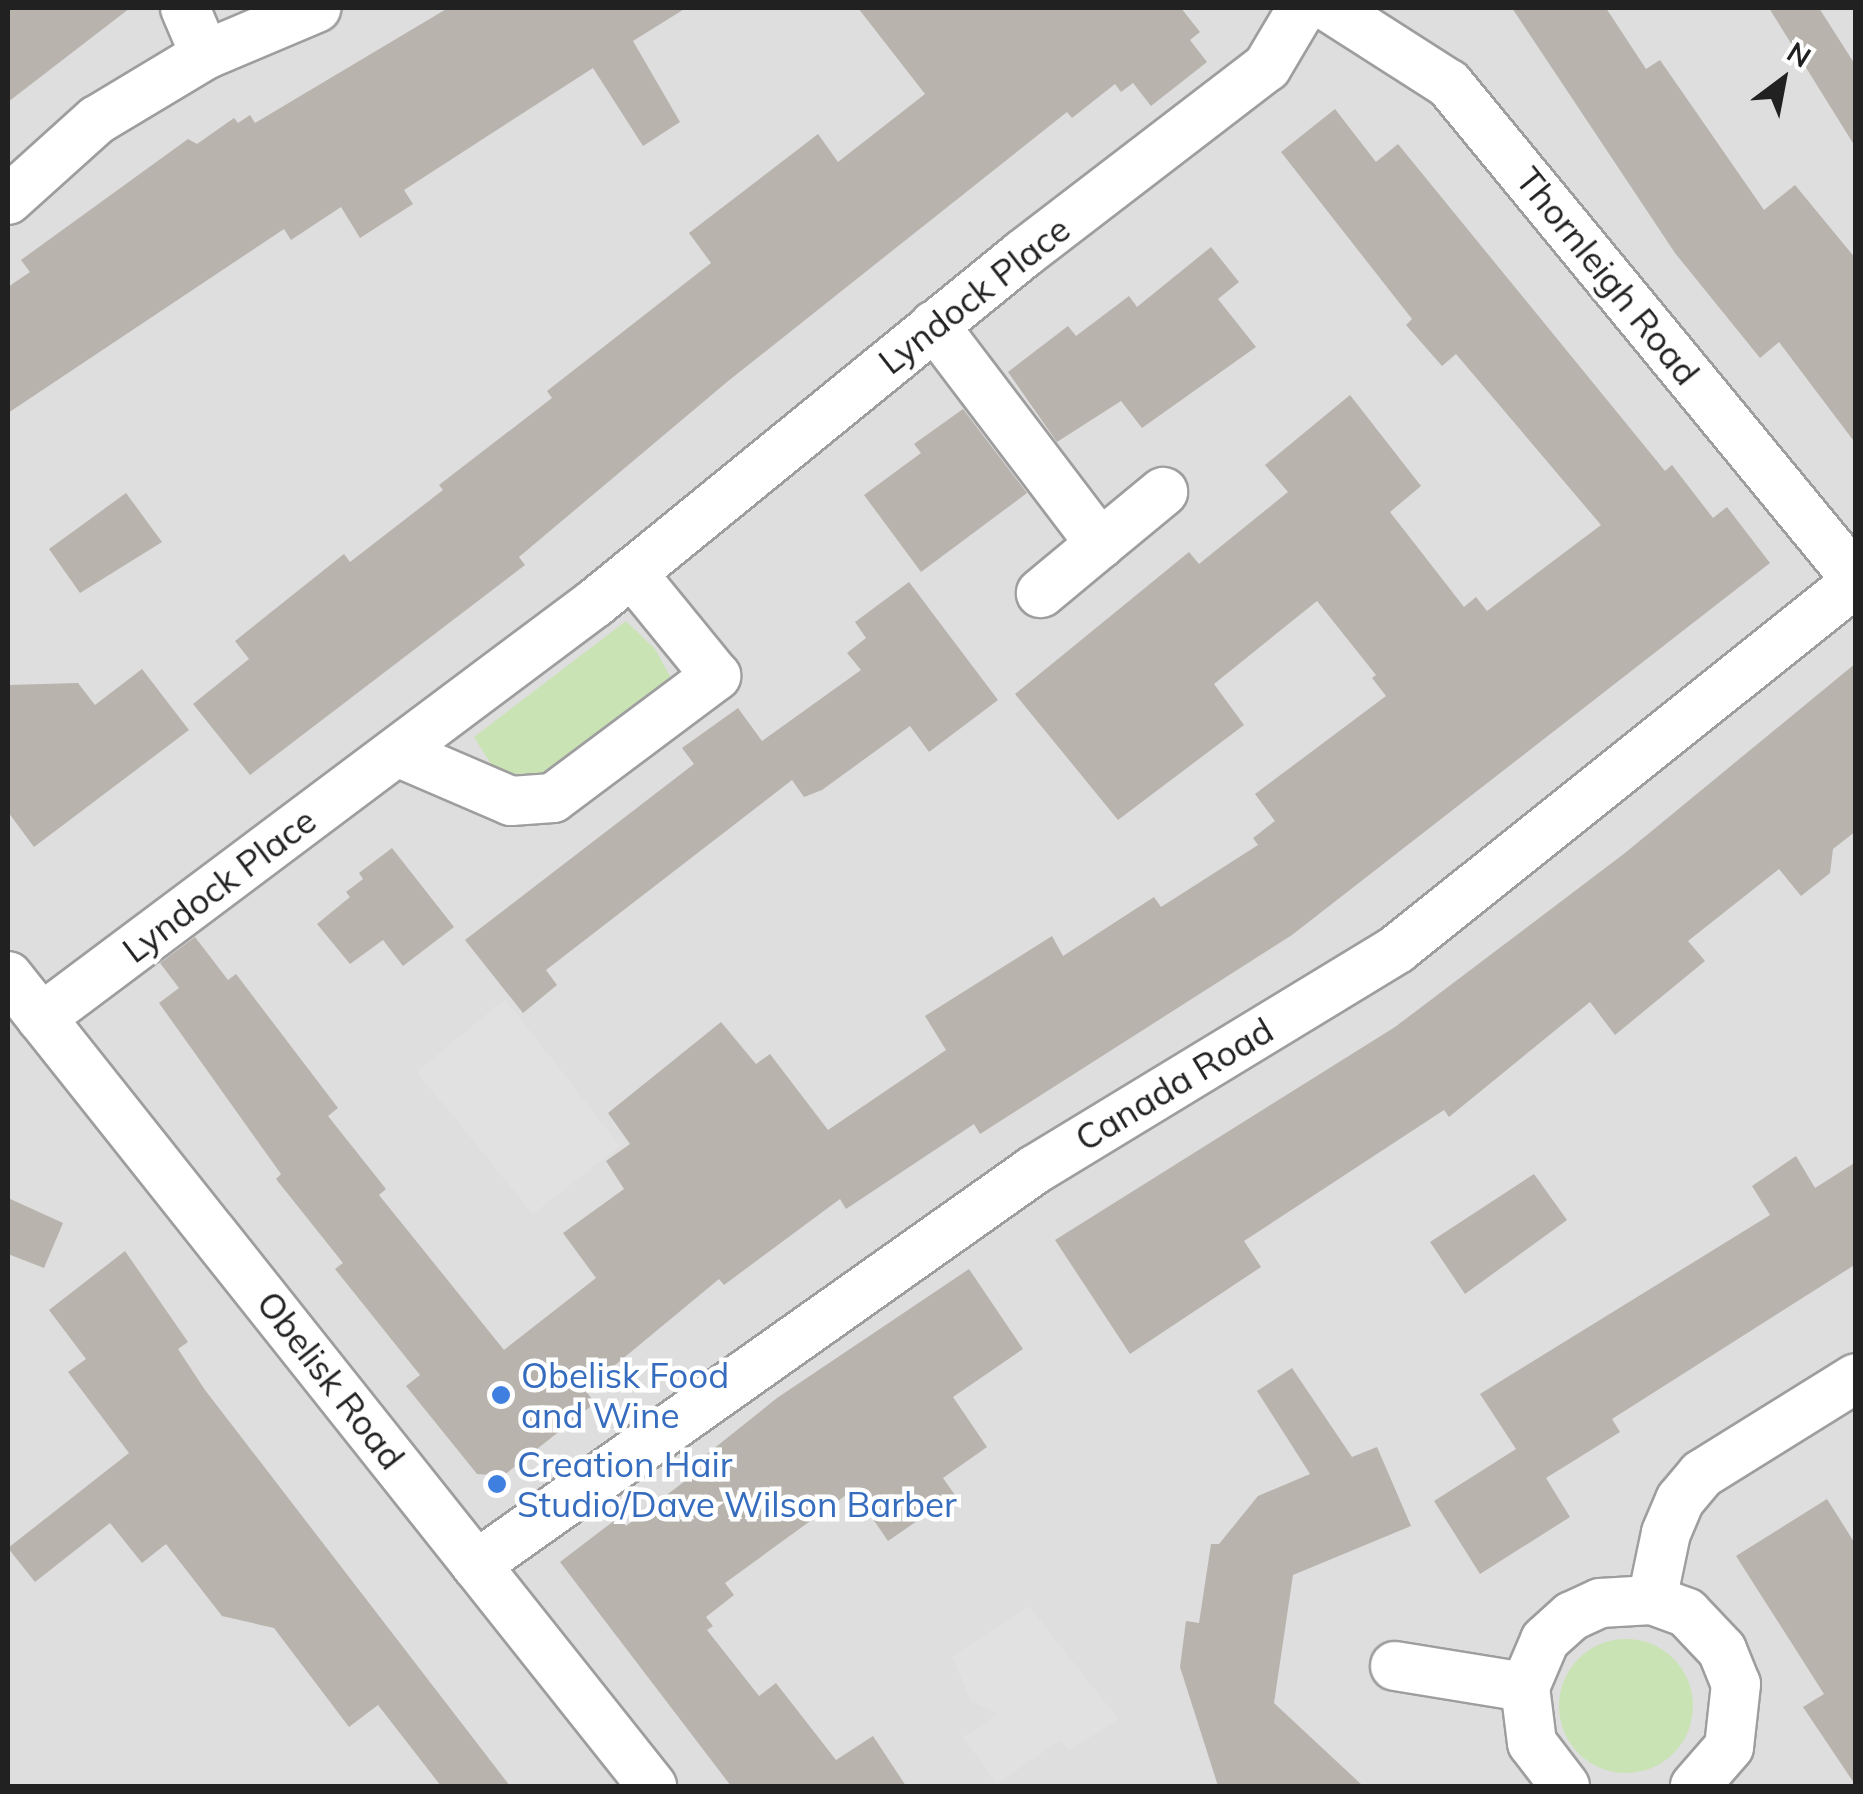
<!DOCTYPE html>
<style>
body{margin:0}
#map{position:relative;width:1863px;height:1794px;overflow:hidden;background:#f0eee8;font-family:Mulish,sans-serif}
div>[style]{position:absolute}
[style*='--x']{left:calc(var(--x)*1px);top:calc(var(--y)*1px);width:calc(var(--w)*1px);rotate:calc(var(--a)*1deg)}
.residential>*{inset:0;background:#dedede}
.grass>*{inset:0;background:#cae3b5}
.round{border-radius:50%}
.parking>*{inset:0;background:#e1e1e1}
.building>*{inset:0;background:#b9b3ae}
.roads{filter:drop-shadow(2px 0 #9e9e9e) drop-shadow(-2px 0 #9e9e9e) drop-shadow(0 2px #9e9e9e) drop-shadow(0 -2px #9e9e9e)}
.street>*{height:48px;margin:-24px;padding:0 24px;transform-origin:24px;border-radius:24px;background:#fff}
.dots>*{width:28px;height:28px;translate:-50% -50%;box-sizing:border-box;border:5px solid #fff;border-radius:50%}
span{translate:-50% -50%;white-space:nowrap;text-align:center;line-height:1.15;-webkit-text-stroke:9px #fff;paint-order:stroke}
.street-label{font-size:35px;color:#212121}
.shop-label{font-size:35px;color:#366cbe}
.left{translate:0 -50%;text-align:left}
.frame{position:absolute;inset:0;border:10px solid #212121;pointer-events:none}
.north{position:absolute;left:1733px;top:30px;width:100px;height:100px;-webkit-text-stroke:8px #fff;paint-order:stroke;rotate:32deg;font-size:28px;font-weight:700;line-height:40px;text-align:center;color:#212121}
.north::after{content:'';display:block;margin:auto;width:35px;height:45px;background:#212121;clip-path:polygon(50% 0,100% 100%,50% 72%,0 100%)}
</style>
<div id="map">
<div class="residential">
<i style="clip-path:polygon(8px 8px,1855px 8px,1855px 1786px,8px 1786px)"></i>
</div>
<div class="grass">
<i style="clip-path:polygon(626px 621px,655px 649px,670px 676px,666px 688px,546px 774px,510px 776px,494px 769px,474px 737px)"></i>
<i class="round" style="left:1559px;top:1639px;width:134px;height:134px"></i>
</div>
<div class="parking">
<i style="clip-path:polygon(505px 999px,620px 1146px,533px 1214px,417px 1072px)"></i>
<i style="clip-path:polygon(1029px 1606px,1118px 1719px,1069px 1751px,1060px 1741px,996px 1784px,963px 1737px,998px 1714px,971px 1701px,952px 1656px)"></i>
</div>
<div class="building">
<i style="clip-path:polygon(8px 8px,130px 8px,8px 102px)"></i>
<i style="clip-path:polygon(448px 8px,686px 8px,633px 41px,680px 122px,643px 146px,593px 68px,404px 190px,413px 204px,360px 238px,341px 207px,291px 240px,284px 229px,8px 413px,8px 287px,30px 272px,21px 260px,188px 139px,197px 144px,234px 118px,238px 123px,250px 115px,255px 123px)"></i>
<i style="clip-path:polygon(858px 8px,1181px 8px,1200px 32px,1190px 40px,1207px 62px,1151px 106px,1133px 83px,1121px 92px,1115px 84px,1072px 118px,1067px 112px,727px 382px,519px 557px,525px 565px,250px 775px,193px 704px,249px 659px,235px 641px,344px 554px,350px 562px,443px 490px,439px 485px,552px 398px,547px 391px,711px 263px,689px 233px,818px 134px,838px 162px,925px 94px)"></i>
<i style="clip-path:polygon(1512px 8px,1606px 8px,1646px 69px,1660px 60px,1764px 210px,1795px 185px,1856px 259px,1856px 444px,1779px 342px,1760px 358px,1675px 253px)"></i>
<i style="clip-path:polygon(1769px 8px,1819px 8px,1856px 66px,1856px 148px)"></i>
<i style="clip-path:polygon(1335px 109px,1376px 162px,1398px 144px,1665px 471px,1672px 465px,1713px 518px,1727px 507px,1770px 563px,1292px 935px,980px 1134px,974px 1124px,846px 1209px,840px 1199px,724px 1285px,719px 1279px,585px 1390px,595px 1403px,503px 1476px,477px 1474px,406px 1386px,420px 1375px,335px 1269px,343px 1263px,276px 1179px,281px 1174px,159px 1003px,179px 988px,160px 963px,195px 937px,228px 980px,236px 974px,338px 1108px,328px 1116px,386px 1189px,379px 1195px,504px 1350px,596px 1278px,563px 1233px,624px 1189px,606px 1161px,630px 1144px,608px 1113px,721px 1022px,756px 1064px,770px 1054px,828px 1130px,946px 1050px,925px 1016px,1052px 936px,1063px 956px,1154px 897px,1161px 907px,1258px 845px,1253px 838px,1275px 821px,1255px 794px,1386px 696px,1372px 678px,1376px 675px,1317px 601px,1214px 684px,1244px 725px,1118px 820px,1015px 694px,1189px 552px,1199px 564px,1288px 492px,1265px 465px,1350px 395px,1421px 486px,1390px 512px,1464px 607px,1476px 597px,1487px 611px,1601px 525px,1456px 354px,1442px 366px,1406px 325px,1412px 319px,1281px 152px)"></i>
<i style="clip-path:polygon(1211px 247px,1239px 282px,1218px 299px,1256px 347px,1142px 428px,1121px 401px,1057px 442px,1008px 372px,1068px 326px,1076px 336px,1129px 296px,1137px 307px)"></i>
<i style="clip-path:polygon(963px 409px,1027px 493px,921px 572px,864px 495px,921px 453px,914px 444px)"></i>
<i style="clip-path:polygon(126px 493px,162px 542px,80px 593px,49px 549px)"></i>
<i style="clip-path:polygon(909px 582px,998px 700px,929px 752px,910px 726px,822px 790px,804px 797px,792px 780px,546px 970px,557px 985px,523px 1013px,465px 940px,694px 764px,682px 748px,738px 708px,762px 741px,861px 670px,847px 653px,866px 638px,855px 622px)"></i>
<i style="clip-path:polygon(1856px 663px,1856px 831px,1833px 849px,1830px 873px,1801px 896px,1779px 869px,1688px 941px,1705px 961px,1615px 1035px,1590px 1002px,1449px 1117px,1444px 1110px,1244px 1241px,1261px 1267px,1130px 1354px,1055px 1240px,1395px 1027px,1625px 853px)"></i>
<i style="clip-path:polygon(142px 669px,189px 730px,34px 847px,8px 812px,8px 685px,78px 683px,95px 705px)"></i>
<i style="clip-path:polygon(392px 848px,454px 927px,403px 966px,383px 940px,350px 964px,317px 924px,350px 897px,346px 892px,363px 879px,359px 873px)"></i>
<i style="clip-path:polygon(1796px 1156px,1815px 1188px,1856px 1162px,1856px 1264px,1612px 1419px,1620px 1432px,1546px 1478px,1570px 1517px,1480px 1574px,1434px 1501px,1516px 1449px,1480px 1394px,1770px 1215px,1752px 1186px)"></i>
<i style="clip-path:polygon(1534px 1174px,1567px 1220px,1465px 1294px,1430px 1242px)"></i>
<i style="clip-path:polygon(8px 1198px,63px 1223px,44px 1268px,8px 1254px)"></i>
<i style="clip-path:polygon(125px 1251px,188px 1342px,178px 1349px,205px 1390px,510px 1786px,441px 1786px,378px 1705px,349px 1727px,274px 1628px,222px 1616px,166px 1544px,142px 1563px,110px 1523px,35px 1582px,8px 1548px,129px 1453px,68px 1372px,86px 1359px,49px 1310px)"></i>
<i style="clip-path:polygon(969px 1269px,1023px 1349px,953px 1397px,987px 1447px,943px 1478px,955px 1495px,888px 1541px,853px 1490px,725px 1583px,734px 1595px,706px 1617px,713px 1626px,707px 1630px,759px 1696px,776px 1683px,836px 1760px,873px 1736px,906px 1786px,731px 1786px,560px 1562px,619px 1517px,626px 1526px,702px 1468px,697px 1462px,777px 1398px)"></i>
<i style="clip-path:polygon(1292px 1368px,1352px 1457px,1377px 1447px,1411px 1526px,1293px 1575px,1274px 1703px,1363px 1786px,1218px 1786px,1180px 1667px,1186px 1621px,1199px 1623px,1211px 1544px,1219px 1544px,1258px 1496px,1310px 1474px,1257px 1391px)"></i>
<i style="clip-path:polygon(1827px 1499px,1856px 1545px,1856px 1786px,1803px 1707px,1824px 1694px,1736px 1556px)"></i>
</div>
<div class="roads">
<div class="street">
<i style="--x:185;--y:8;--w:51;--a:66.9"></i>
<i style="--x:1330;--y:8;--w:141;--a:32.6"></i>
<i style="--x:1449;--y:84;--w:641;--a:50.57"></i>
<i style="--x:8;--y:200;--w:120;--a:-42"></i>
<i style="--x:97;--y:120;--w:126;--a:-31"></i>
<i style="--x:205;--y:55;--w:121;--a:-22.9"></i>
<i style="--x:934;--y:325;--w:275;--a:52.8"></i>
<i style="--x:1100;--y:544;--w:77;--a:140.3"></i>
<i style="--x:1100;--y:544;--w:82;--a:-39.5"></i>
<i style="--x:397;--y:752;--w:124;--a:23.3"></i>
<i style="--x:511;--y:801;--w:42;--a:-4.1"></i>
<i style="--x:553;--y:798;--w:204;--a:-36.8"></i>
<i style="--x:716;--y:676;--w:133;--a:-129.2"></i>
<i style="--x:8;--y:976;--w:1035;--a:51.51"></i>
<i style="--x:41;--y:1018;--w:692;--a:-36.84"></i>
<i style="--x:595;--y:603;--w:552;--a:-39.19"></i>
<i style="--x:1023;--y:254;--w:307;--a:-37.5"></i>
<i style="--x:1267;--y:67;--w:69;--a:-59.3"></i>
<i style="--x:476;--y:1565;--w:684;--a:-35.29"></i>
<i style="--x:1034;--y:1170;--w:425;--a:-31.3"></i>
<i style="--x:1397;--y:949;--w:588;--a:-38.64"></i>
<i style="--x:1652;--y:1600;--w:68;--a:-78.2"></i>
<i style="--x:1666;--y:1533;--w:36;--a:-67"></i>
<i style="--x:1680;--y:1500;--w:34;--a:-50"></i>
<i style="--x:1702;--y:1474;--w:181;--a:-31.9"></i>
<i style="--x:1395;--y:1666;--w:132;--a:9.2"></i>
<i style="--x:1565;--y:1786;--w:54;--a:-127.5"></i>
<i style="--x:1532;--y:1743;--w:56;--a:-97.1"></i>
<i style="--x:1525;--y:1687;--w:51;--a:-66.9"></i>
<i style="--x:1545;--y:1640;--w:36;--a:-42"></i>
<i style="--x:1572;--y:1616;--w:31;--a:-25"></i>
<i style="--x:1600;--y:1603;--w:52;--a:-3.3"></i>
<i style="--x:1652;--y:1600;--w:37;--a:20"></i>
<i style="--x:1687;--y:1613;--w:51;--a:46.6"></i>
<i style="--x:1722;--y:1650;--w:37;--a:68"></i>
<i style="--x:1736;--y:1684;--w:63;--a:96.3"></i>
<i style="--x:1729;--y:1747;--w:52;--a:131.1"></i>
</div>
</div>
<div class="dots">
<i style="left:501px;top:1395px;background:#3f7fe0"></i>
<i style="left:497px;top:1484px;background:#3f7fe0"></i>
</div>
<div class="street-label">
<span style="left:1608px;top:276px;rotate:51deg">Thornleigh Road</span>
<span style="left:974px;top:295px;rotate:-38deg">Lyndock Place</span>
<span style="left:219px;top:885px;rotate:-37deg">Lyndock Place</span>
<span style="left:1174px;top:1084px;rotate:-31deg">Canada Road</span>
<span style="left:331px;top:1380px;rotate:52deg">Obelisk Road</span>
</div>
<div class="shop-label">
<span class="left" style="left:521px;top:1395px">Obelisk Food<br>and Wine</span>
<span class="left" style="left:517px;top:1484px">Creation Hair<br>Studio/Dave Wilson Barber</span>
</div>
<div class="frame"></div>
<div class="north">N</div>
</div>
